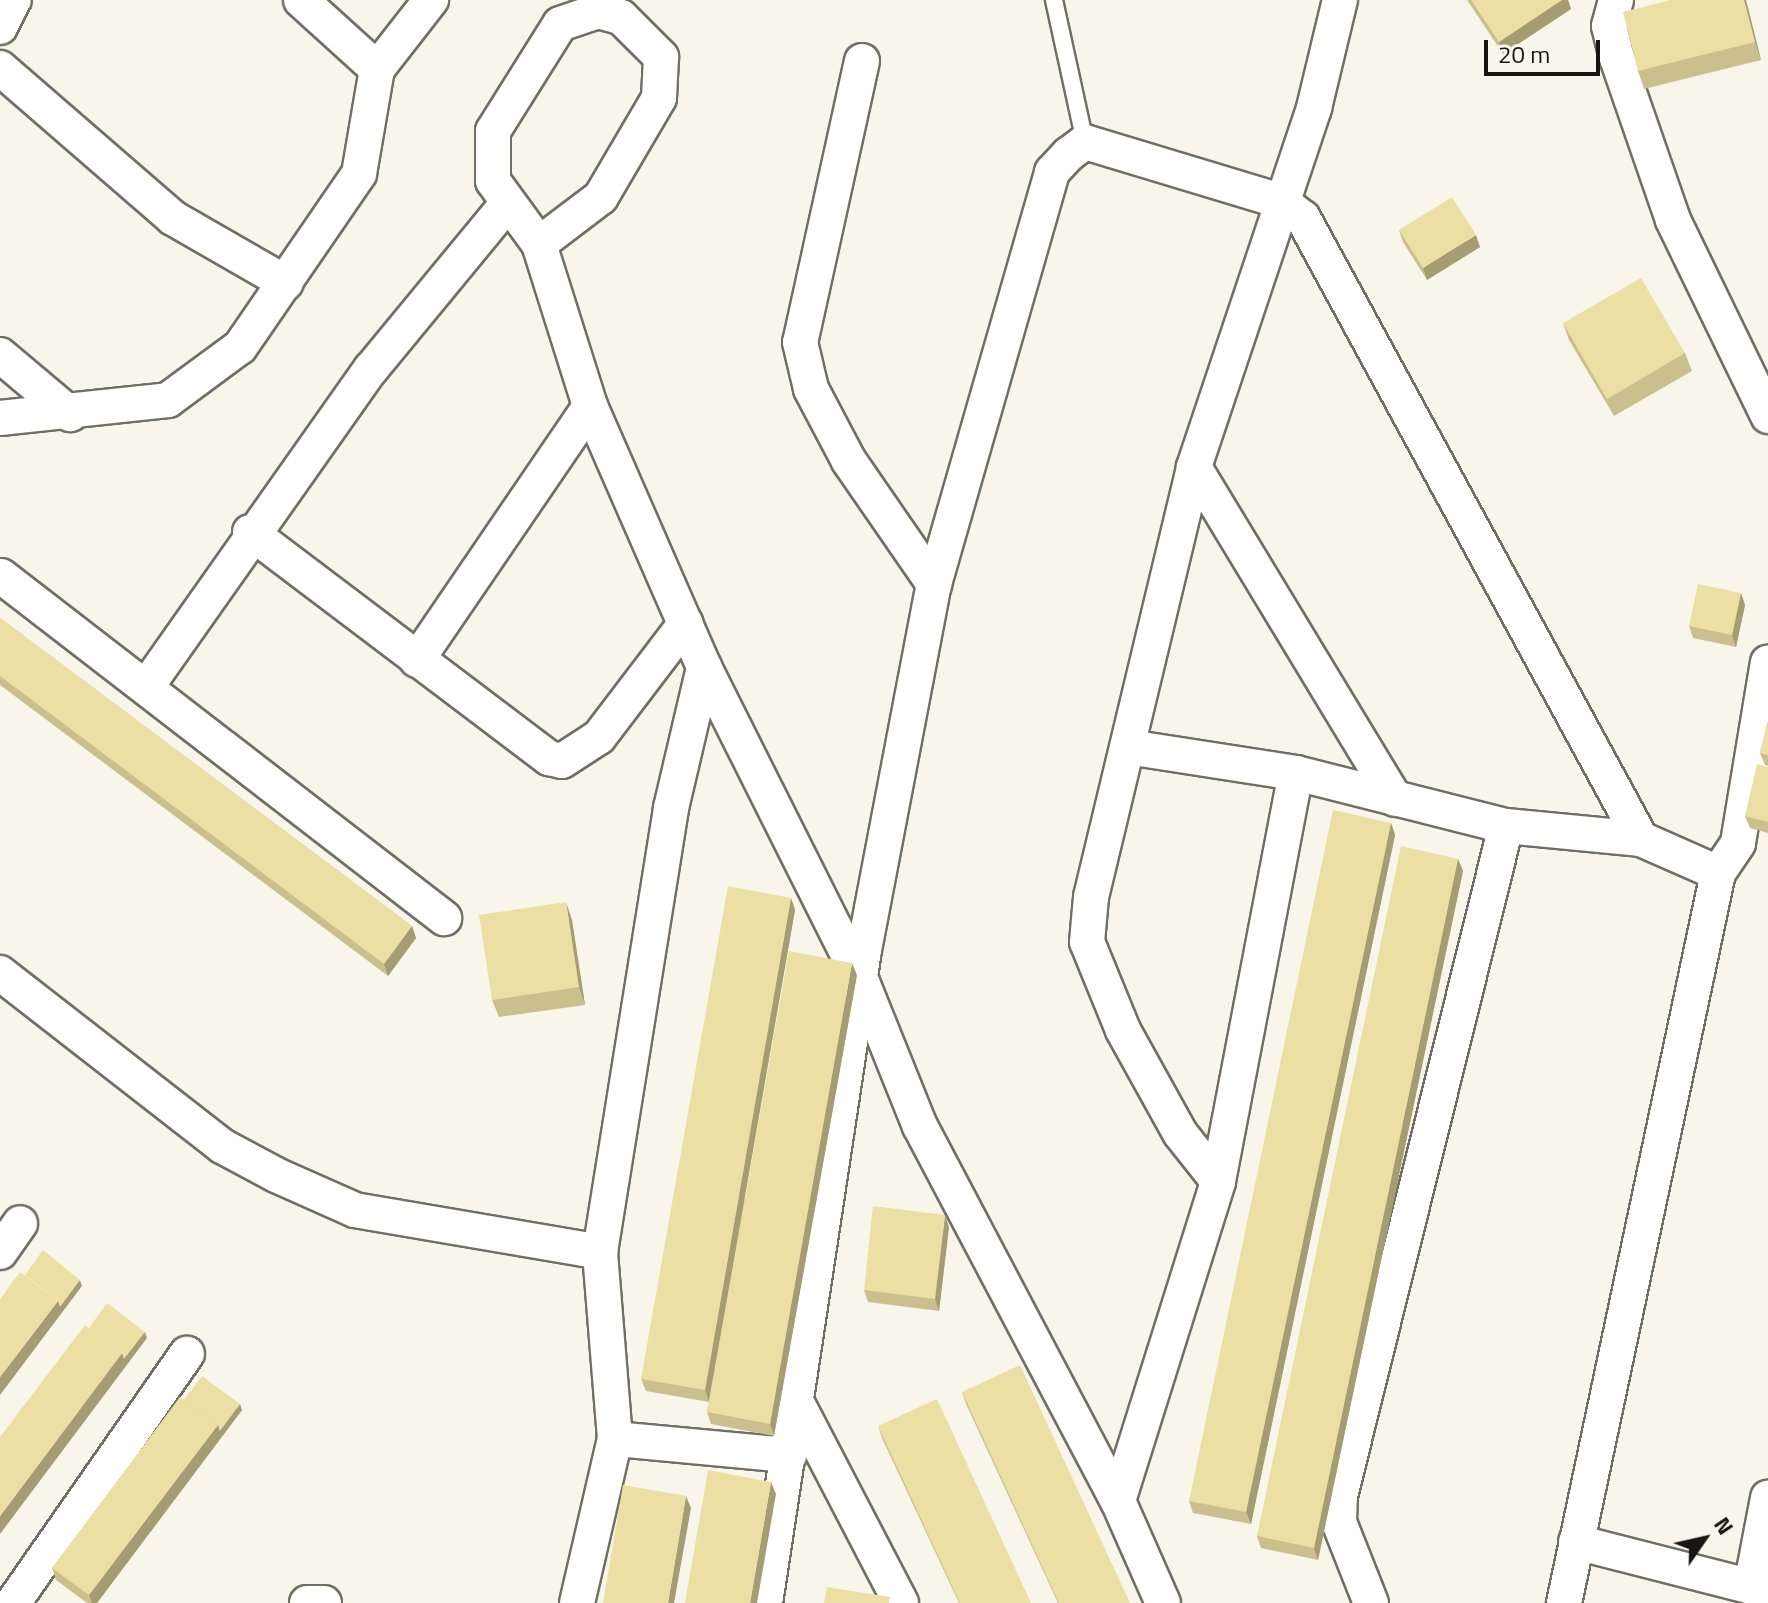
<!DOCTYPE html>
<style>
body{margin:0}
#map{position:relative;width:1768px;height:1603px;overflow:hidden;background:#f8f6eb;font-family:"Titillium Web",sans-serif}
div>[style]{position:absolute}
[style*='--x']{left:calc(var(--x)*1px);top:calc(var(--y)*1px);width:calc(var(--w)*1px);rotate:calc(var(--a)*1deg)}
.roads{filter:drop-shadow(2px 0 #716f65) drop-shadow(-2px 0 #716f65) drop-shadow(0 2px #716f65) drop-shadow(0 -2px #716f65)}
.service>*{height:16px;margin:-8px;padding:0 8px;transform-origin:8px;border-radius:8px;background:#fff}
.minor>*{height:34px;margin:-17px;padding:0 17px;transform-origin:17px;border-radius:17px;background:#fff}
.wall>*{inset:0;background:#cbc08d}
.shaded-wall>*{inset:0;background:#a59c73}
.building>*{inset:0;background:#ecdfa4}
span{translate:-50% -50%;white-space:nowrap;text-align:center;line-height:1.15;-webkit-text-stroke:8px #f8f6eb;paint-order:stroke}
.north{position:absolute;left:1664px;top:1499px;width:80px;height:80px;-webkit-text-stroke:6px #f8f6eb;paint-order:stroke;rotate:56deg;font-size:22px;font-weight:700;line-height:32px;text-align:center;color:#171612}
.north::after{content:'';display:block;margin:auto;width:28px;height:36px;background:#171612;clip-path:polygon(50% 0,100% 100%,50% 72%,0 100%)}
.scale{position:absolute;left:1484px;top:40px;width:116px;height:36px;box-sizing:border-box;border:4px solid #171612;border-top:0;padding-left:10px;font-size:24px;line-height:28px;white-space:nowrap;color:#171612;-webkit-text-stroke:6px #f8f6eb;paint-order:stroke}
</style>
<div id="map">
<div class="roads">
<div class="service">
<i style="--x:1054;--y:0;--w:145;--a:77.7"></i>
</div>
<div class="minor">
<i style="--x:301;--y:0;--w:103;--a:42.2"></i>
<i style="--x:1616;--y:0;--w:27;--a:105"></i>
<i style="--x:1609;--y:26;--w:33;--a:76"></i>
<i style="--x:1617;--y:58;--w:171;--a:70.9"></i>
<i style="--x:1673;--y:220;--w:218;--a:64.1"></i>
<i style="--x:598;--y:11;--w:24;--a:15"></i>
<i style="--x:621;--y:17;--w:57;--a:45"></i>
<i style="--x:661;--y:57;--w:41;--a:92.8"></i>
<i style="--x:659;--y:98;--w:115;--a:120.4"></i>
<i style="--x:601;--y:197;--w:78;--a:142.8"></i>
<i style="--x:539;--y:244;--w:78;--a:-126.1"></i>
<i style="--x:493;--y:181;--w:50;--a:-90"></i>
<i style="--x:493;--y:131;--w:126;--a:-57.9"></i>
<i style="--x:560;--y:24;--w:40;--a:-18.9"></i>
<i style="--x:0;--y:27;--w:30;--a:-63"></i>
<i style="--x:862;--y:61;--w:288;--a:102.4"></i>
<i style="--x:800;--y:342;--w:48;--a:76.8"></i>
<i style="--x:811;--y:389;--w:81;--a:62.2"></i>
<i style="--x:849;--y:461;--w:150;--a:55.4"></i>
<i style="--x:0;--y:68;--w:229;--a:40.9"></i>
<i style="--x:173;--y:218;--w:130;--a:29.9"></i>
<i style="--x:539;--y:244;--w:170;--a:72.5"></i>
<i style="--x:590;--y:406;--w:285;--a:66.4"></i>
<i style="--x:704;--y:667;--w:352;--a:63.4"></i>
<i style="--x:862;--y:982;--w:155;--a:68.1"></i>
<i style="--x:920;--y:1126;--w:424;--a:62.2"></i>
<i style="--x:1118;--y:1501;--w:111;--a:66.2"></i>
<i style="--x:0;--y:355;--w:92;--a:40.1"></i>
<i style="--x:0;--y:418;--w:169;--a:-6.1"></i>
<i style="--x:168;--y:400;--w:89;--a:-36.4"></i>
<i style="--x:240;--y:347;--w:210;--a:-55.5"></i>
<i style="--x:359;--y:174;--w:107;--a:-80.3"></i>
<i style="--x:377;--y:69;--w:88;--a:-52"></i>
<i style="--x:1194;--y:467;--w:388;--a:58.8"></i>
<i style="--x:250;--y:532;--w:375;--a:37.1"></i>
<i style="--x:549;--y:758;--w:13;--a:13"></i>
<i style="--x:562;--y:761;--w:44;--a:-33"></i>
<i style="--x:599;--y:737;--w:143;--a:-52.7"></i>
<i style="--x:1;--y:576;--w:560;--a:37.67"></i>
<i style="--x:417;--y:660;--w:307;--a:-55.7"></i>
<i style="--x:147;--y:686;--w:388;--a:-54.8"></i>
<i style="--x:371;--y:369;--w:212;--a:-50.5"></i>
<i style="--x:1128;--y:747;--w:170;--a:8.8"></i>
<i style="--x:1296;--y:773;--w:217;--a:14.2"></i>
<i style="--x:1506;--y:826;--w:136;--a:5.5"></i>
<i style="--x:1641;--y:839;--w:84;--a:23.8"></i>
<i style="--x:0;--y:973;--w:281;--a:37.9"></i>
<i style="--x:222;--y:1146;--w:61;--a:28.2"></i>
<i style="--x:276;--y:1175;--w:86;--a:23.9"></i>
<i style="--x:355;--y:1210;--w:249;--a:9.7"></i>
<i style="--x:1218;--y:1181;--w:61;--a:-128.4"></i>
<i style="--x:1180;--y:1133;--w:118;--a:-119"></i>
<i style="--x:1123;--y:1030;--w:95;--a:-112.2"></i>
<i style="--x:1087;--y:942;--w:45;--a:-84.9"></i>
<i style="--x:1091;--y:897;--w:442;--a:-76.5"></i>
<i style="--x:1194;--y:467;--w:379;--a:-71.5"></i>
<i style="--x:1314;--y:108;--w:111;--a:-76.5"></i>
<i style="--x:0;--y:1252;--w:35;--a:-55"></i>
<i style="--x:798;--y:1405;--w:223;--a:62.5"></i>
<i style="--x:615;--y:1439;--w:175;--a:5.3"></i>
<i style="--x:1118;--y:1501;--w:335;--a:-72.6"></i>
<i style="--x:1218;--y:1181;--w:415;--a:-79.2"></i>
<i style="--x:1576;--y:1542;--w:198;--a:14.3"></i>
<i style="--x:1751;--y:1587;--w:91;--a:-79.2"></i>
<i style="--x:13;--y:1603;--w:304;--a:-55.1"></i>
<i style="--x:307;--y:1603;--w:17;--a:0"></i>
<i style="--x:577;--y:1603;--w:168;--a:-77"></i>
<i style="--x:615;--y:1439;--w:188;--a:-94.6"></i>
<i style="--x:600;--y:1252;--w:450;--a:-80.9"></i>
<i style="--x:671;--y:808;--w:145;--a:-76.8"></i>
<i style="--x:765;--y:1603;--w:660;--a:-81.38"></i>
<i style="--x:864;--y:950;--w:373;--a:-79.2"></i>
<i style="--x:934;--y:584;--w:429;--a:-74"></i>
<i style="--x:1052;--y:172;--w:25;--a:-47"></i>
<i style="--x:1069;--y:154;--w:20;--a:-37"></i>
<i style="--x:1085;--y:142;--w:205;--a:16.8"></i>
<i style="--x:1281;--y:201;--w:28;--a:38"></i>
<i style="--x:1303;--y:218;--w:707;--a:61.44"></i>
<i style="--x:1371;--y:1603;--w:87;--a:-111.6"></i>
<i style="--x:1339;--y:1522;--w:26;--a:-88"></i>
<i style="--x:1340;--y:1496;--w:690;--a:-76.08"></i>
<i style="--x:1564;--y:1603;--w:746;--a:-78.09"></i>
<i style="--x:1718;--y:873;--w:36;--a:-56"></i>
<i style="--x:1738;--y:843;--w:183;--a:-80.6"></i>
</div>
</div>
<div class="wall">
<i style="clip-path:polygon(1467px 0,1568px 0,1571px 9px,1503px 54px)"></i>
<i style="clip-path:polygon(1671px 0,1746px 0,1761px 60px,1644px 89px,1638px 71px)"></i>
<i style="clip-path:polygon(1399px 230px,1480px 247px,1427px 280px,1403px 242px)"></i>
<i style="clip-path:polygon(1563px 323px,1685px 353px,1692px 371px,1614px 416px,1569px 340px)"></i>
<i style="clip-path:polygon(1741px 593px,1745px 605px,1736px 647px,1693px 638px,1689px 626px)"></i>
<i style="clip-path:polygon(0 618px,412px 926px,416px 938px,388px 976px,0 685px)"></i>
<i style="clip-path:polygon(1768px 721px,1768px 766px,1765px 765px,1760px 753px)"></i>
<i style="clip-path:polygon(1768px 767px,1768px 833px,1750px 828px,1745px 816px)"></i>
<i style="clip-path:polygon(1391px 823px,1395px 835px,1251px 1524px,1193px 1513px,1189px 1501px)"></i>
<i style="clip-path:polygon(1458px 859px,1463px 871px,1318px 1560px,1261px 1548px,1257px 1536px)"></i>
<i style="clip-path:polygon(791px 898px,795px 910px,744px 1201px,857px 975px,774px 1436px,711px 1424px,707px 1412px,709px 1402px,646px 1391px,641px 1379px)"></i>
<i style="clip-path:polygon(572px 920px,585px 1005px,499px 1017px,492px 1000px)"></i>
<i style="clip-path:polygon(949px 1227px,939px 1311px,868px 1302px,864px 1290px)"></i>
<i style="clip-path:polygon(962px 1392px,1130px 1603px,1058px 1603px,966px 1404px)"></i>
<i style="clip-path:polygon(184px 1400px,242px 1410px,97px 1603px,87px 1603px,56px 1580px,52px 1568px)"></i>
<i style="clip-path:polygon(878px 1426px,1031px 1603px,959px 1603px,882px 1438px)"></i>
</div>
<div class="shaded-wall">
<i style="clip-path:polygon(1562px 0,1568px 0,1571px 9px,1503px 54px,1499px 42px)"></i>
<i style="clip-path:polygon(1744px 0,1746px 0,1761px 60px,1755px 42px)"></i>
<i style="clip-path:polygon(1476px 235px,1480px 247px,1427px 280px,1423px 268px)"></i>
<i style="clip-path:polygon(1741px 593px,1745px 605px,1736px 647px,1732px 635px)"></i>
<i style="clip-path:polygon(1391px 823px,1395px 835px,1251px 1524px,1246px 1512px)"></i>
<i style="clip-path:polygon(1458px 859px,1463px 871px,1318px 1560px,1314px 1548px)"></i>
<i style="clip-path:polygon(791px 898px,795px 910px,709px 1402px,705px 1390px)"></i>
<i style="clip-path:polygon(566px 902px,572px 920px,585px 1005px,579px 987px)"></i>
<i style="clip-path:polygon(412px 926px,416px 938px,388px 976px,384px 964px)"></i>
<i style="clip-path:polygon(852px 963px,857px 975px,774px 1436px,770px 1424px)"></i>
<i style="clip-path:polygon(945px 1215px,949px 1227px,939px 1311px,935px 1299px)"></i>
<i style="clip-path:polygon(80px 1280px,82px 1286px,0 1395px,0 1377px,58px 1301px)"></i>
<i style="clip-path:polygon(145px 1332px,147px 1338px,0 1534px,0 1516px,122px 1353px)"></i>
<i style="clip-path:polygon(240px 1404px,242px 1410px,97px 1603px,92px 1603px,89px 1595px,218px 1425px)"></i>
<i style="clip-path:polygon(771px 1482px,776px 1494px,757px 1603px,750px 1603px)"></i>
<i style="clip-path:polygon(686px 1496px,691px 1508px,674px 1603px,668px 1603px)"></i>
</div>
<div class="building">
<i style="clip-path:polygon(1471px 0,1562px 0,1499px 42px)"></i>
<i style="clip-path:polygon(1671px 0,1744px 0,1755px 42px,1638px 71px,1623px 12px)"></i>
<i style="clip-path:polygon(1452px 197px,1476px 235px,1423px 268px,1399px 230px)"></i>
<i style="clip-path:polygon(1641px 278px,1685px 353px,1607px 399px,1563px 323px)"></i>
<i style="clip-path:polygon(1698px 584px,1741px 593px,1732px 635px,1689px 626px)"></i>
<i style="clip-path:polygon(0 618px,412px 926px,384px 964px,0 676px)"></i>
<i style="clip-path:polygon(1768px 721px,1768px 755px,1760px 753px)"></i>
<i style="clip-path:polygon(1757px 764px,1768px 767px,1768px 822px,1745px 816px)"></i>
<i style="clip-path:polygon(1333px 810px,1391px 823px,1246px 1512px,1189px 1501px)"></i>
<i style="clip-path:polygon(1401px 846px,1458px 859px,1314px 1548px,1257px 1536px)"></i>
<i style="clip-path:polygon(728px 886px,791px 898px,705px 1390px,641px 1379px)"></i>
<i style="clip-path:polygon(566px 902px,579px 987px,492px 1000px,479px 915px)"></i>
<i style="clip-path:polygon(789px 951px,852px 963px,770px 1424px,707px 1412px)"></i>
<i style="clip-path:polygon(873px 1206px,945px 1215px,935px 1299px,864px 1290px)"></i>
<i style="clip-path:polygon(43px 1250px,80px 1280px,60px 1307px,58px 1301px,25px 1275px)"></i>
<i style="clip-path:polygon(20px 1272px,58px 1301px,0 1377px,0 1299px)"></i>
<i style="clip-path:polygon(107px 1303px,145px 1332px,124px 1359px,122px 1353px,89px 1328px)"></i>
<i style="clip-path:polygon(85px 1325px,122px 1353px,0 1516px,0 1437px)"></i>
<i style="clip-path:polygon(1020px 1365px,1130px 1603px,1059px 1603px,962px 1392px)"></i>
<i style="clip-path:polygon(202px 1376px,240px 1404px,220px 1431px,218px 1425px,184px 1400px)"></i>
<i style="clip-path:polygon(180px 1397px,218px 1425px,89px 1595px,52px 1568px)"></i>
<i style="clip-path:polygon(937px 1399px,1031px 1603px,960px 1603px,878px 1426px)"></i>
<i style="clip-path:polygon(708px 1470px,771px 1482px,750px 1603px,685px 1603px)"></i>
<i style="clip-path:polygon(623px 1485px,686px 1496px,668px 1603px,603px 1603px)"></i>
<i style="clip-path:polygon(827px 1587px,890px 1597px,889px 1603px,824px 1603px)"></i>
</div>
<div class="north">N</div>
<div class="scale">20 m</div>
</div>
